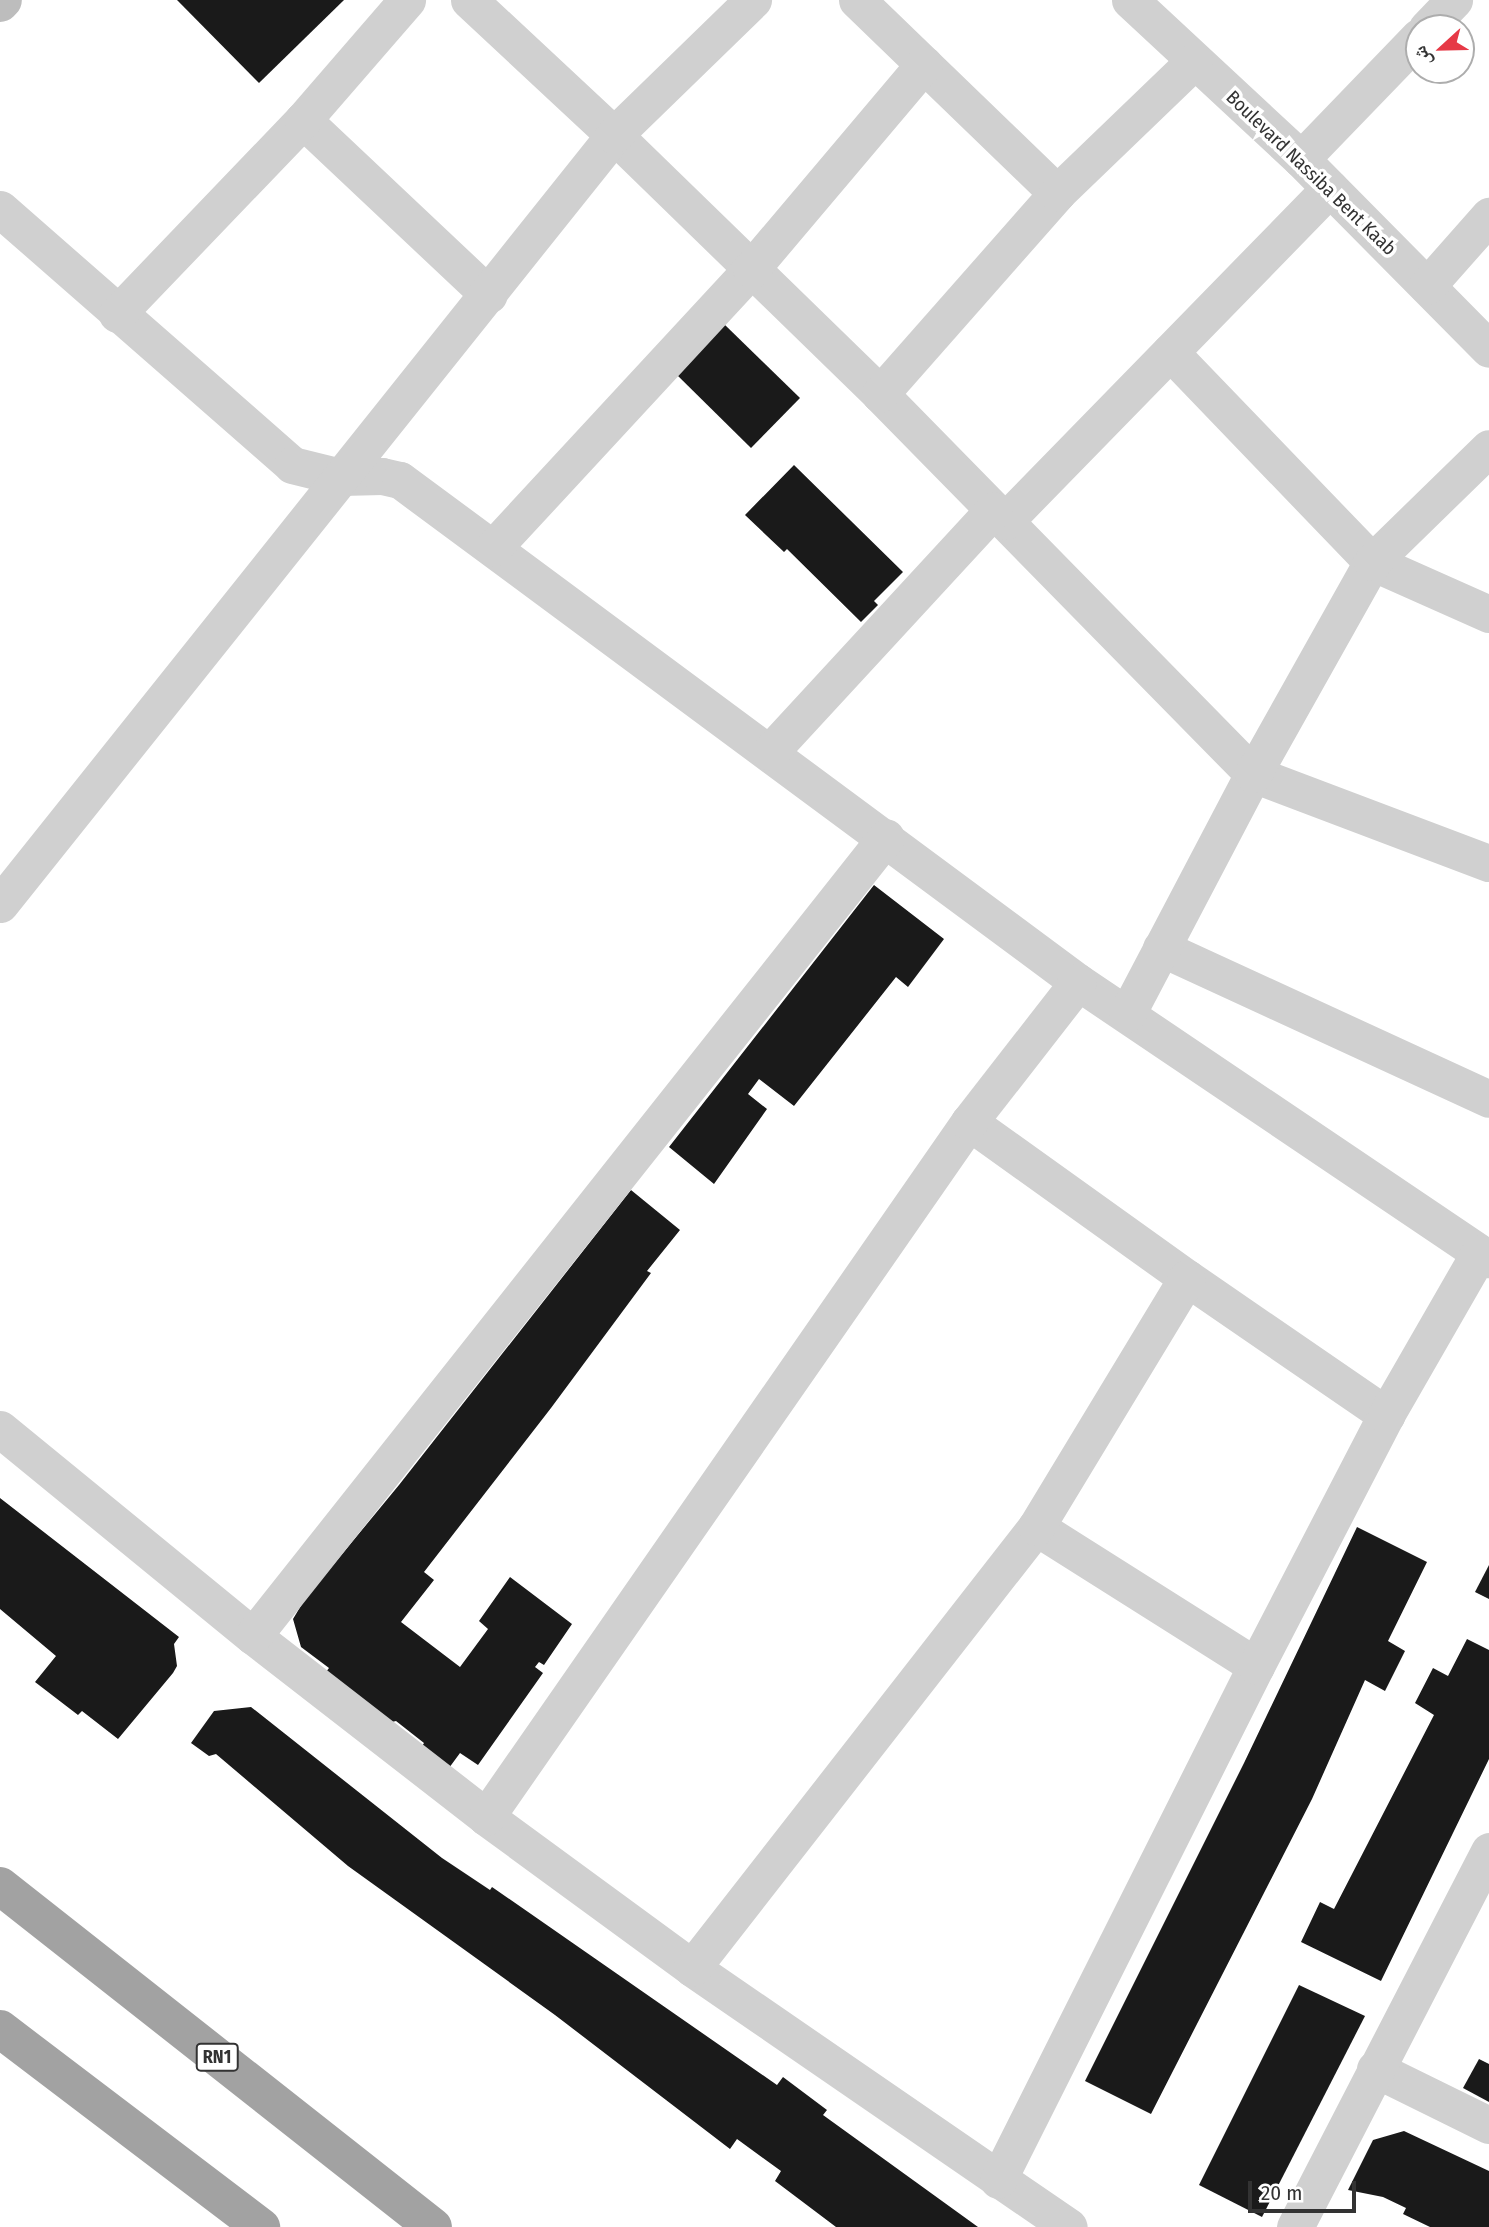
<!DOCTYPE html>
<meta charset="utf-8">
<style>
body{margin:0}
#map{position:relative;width:1489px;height:2227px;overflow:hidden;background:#fff;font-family:"Fira Sans Condensed","Noto Naskh Arabic",sans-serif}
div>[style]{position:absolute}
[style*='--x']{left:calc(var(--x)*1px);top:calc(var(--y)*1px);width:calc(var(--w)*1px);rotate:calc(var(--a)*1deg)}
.building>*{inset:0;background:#1a1a1a}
.minor>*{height:37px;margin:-18.5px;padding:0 18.5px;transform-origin:18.5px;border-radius:18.5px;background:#d0d0d0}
.secondary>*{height:38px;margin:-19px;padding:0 19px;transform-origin:19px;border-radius:19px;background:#bdbdbd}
.trunk>*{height:38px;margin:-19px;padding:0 19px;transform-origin:19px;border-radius:19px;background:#a2a2a2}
span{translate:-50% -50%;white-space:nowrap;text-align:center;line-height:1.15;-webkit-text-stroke:7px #fff;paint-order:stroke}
.shield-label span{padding:2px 5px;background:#fff;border:2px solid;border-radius:5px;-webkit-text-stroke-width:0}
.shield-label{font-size:18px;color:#333;font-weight:700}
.street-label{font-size:19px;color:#333}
.north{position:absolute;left:1405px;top:14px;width:70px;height:70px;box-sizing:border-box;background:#fff;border:2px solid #adadad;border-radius:50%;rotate:248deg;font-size:19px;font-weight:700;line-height:28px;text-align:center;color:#333}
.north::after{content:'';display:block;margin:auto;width:24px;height:32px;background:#e63946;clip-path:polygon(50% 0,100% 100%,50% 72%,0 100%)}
.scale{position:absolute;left:1248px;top:2181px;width:108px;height:32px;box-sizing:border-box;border:4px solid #333;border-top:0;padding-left:9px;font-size:21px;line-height:24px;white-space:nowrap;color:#333;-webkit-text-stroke:5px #fff;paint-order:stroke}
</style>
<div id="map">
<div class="building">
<i style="clip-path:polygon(177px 0,344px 0,259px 83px)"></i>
<i style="clip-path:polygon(724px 324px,800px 398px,751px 448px,676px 374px)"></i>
<i style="clip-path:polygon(794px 465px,903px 572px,874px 601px,878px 605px,861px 622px,787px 549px,784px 552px,745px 515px)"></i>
<i style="clip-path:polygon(874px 885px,944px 939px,908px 987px,896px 977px,794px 1106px,759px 1079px,748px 1094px,767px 1109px,714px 1184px,669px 1147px)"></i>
<i style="clip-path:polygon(631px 1190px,680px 1230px,647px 1271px,651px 1273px,551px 1408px,424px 1572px,434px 1580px,401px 1622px,460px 1667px,488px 1629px,479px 1621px,510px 1577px,572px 1624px,544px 1665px,539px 1662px,535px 1667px,543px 1673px,478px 1765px,460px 1753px,449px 1768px,421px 1748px,424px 1743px,396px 1721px,392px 1722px,326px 1672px,329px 1668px,301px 1647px,293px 1619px,305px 1599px,399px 1485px)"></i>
<i style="clip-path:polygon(0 1498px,179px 1637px,174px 1644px,177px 1666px,173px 1673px,118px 1739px,82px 1711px,78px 1715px,35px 1682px,56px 1656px,0 1609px)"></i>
<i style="clip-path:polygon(1357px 1527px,1427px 1562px,1388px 1641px,1405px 1651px,1385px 1691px,1365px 1680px,1312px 1799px,1151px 2114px,1085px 2081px,1244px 1763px)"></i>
<i style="clip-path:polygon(1489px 1565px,1489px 1599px,1475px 1592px)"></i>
<i style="clip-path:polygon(1467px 1639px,1489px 1650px,1489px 1759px,1381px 1981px,1301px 1942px,1320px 1902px,1334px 1909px,1434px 1715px,1415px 1703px,1433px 1668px,1448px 1676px)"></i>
<i style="clip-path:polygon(251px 1707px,442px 1858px,490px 1890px,492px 1887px,777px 2085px,783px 2077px,827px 2110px,823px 2115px,978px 2227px,836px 2227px,775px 2181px,781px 2171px,737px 2139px,730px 2149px,555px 2015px,348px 1866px,216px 1754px,209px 1756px,191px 1743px,214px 1711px)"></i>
<i style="clip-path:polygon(1299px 1985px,1365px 2016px,1262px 2217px,1199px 2185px)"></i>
<i style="clip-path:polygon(1479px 2059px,1489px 2064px,1489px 2102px,1463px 2088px)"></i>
<i style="clip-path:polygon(1404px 2131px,1489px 2171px,1489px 2227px,1430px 2227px,1403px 2214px,1406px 2208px,1383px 2197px,1348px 2190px,1373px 2140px)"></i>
</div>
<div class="minor">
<i style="--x:469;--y:0;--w:198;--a:43"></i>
<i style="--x:614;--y:135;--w:371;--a:44.2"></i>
<i style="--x:880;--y:394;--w:532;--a:45.53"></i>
<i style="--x:1253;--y:774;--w:252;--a:20.7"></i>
<i style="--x:857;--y:0;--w:278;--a:44"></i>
<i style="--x:1130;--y:0;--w:233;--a:42.9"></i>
<i style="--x:1301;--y:159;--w:267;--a:45.3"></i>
<i style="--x:1427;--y:28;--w:39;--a:-46"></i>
<i style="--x:303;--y:120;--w:255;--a:43.3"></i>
<i style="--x:1301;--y:159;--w:170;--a:-46"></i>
<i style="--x:0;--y:209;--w:388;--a:41.2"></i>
<i style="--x:292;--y:465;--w:50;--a:13.8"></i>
<i style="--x:341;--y:477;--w:41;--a:-1.4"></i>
<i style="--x:382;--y:476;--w:18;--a:13"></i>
<i style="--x:400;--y:480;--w:844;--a:36.52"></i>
<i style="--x:1078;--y:982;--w:496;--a:34"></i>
<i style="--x:1427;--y:286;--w:94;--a:-48.5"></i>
<i style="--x:117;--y:314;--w:269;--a:-46.2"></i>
<i style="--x:303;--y:120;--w:159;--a:-49.1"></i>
<i style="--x:1170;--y:352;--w:291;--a:46.1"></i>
<i style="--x:1372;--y:562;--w:128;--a:24"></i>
<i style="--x:880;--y:394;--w:268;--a:-48.6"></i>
<i style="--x:1057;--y:193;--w:190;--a:-43.9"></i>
<i style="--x:1005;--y:521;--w:465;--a:-45.7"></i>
<i style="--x:493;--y:548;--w:380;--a:-47.2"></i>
<i style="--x:751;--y:269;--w:268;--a:-49.8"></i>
<i style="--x:770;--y:752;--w:329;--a:-47.3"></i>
<i style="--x:0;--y:904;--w:984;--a:-51.39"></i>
<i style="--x:614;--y:135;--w:194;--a:-44.2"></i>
<i style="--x:1161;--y:948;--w:361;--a:24.7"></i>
<i style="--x:1127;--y:1014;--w:271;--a:-62.3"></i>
<i style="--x:1253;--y:774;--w:243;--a:-60.7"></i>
<i style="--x:1372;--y:562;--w:163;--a:-44.3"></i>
<i style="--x:969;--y:1122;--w:268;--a:35.6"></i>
<i style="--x:1187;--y:1278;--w:242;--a:34.5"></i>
<i style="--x:0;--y:1429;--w:327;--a:39.3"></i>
<i style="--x:253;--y:1636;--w:295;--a:37.8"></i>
<i style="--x:486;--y:1817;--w:255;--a:36.2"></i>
<i style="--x:692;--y:1968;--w:457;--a:34.5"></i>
<i style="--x:1036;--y:1527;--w:260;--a:32.3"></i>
<i style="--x:253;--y:1636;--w:1019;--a:-51.61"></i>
<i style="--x:486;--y:1817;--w:846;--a:-55.2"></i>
<i style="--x:969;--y:1122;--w:177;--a:-52.1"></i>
<i style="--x:692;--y:1968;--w:559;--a:-52.04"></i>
<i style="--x:1036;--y:1527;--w:291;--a:-58.8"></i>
<i style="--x:1375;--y:2069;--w:127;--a:26.2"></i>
<i style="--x:998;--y:2180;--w:575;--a:-63.35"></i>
<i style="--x:1256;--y:1666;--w:283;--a:-62.6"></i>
<i style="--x:1386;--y:1415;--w:187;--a:-60.1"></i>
<i style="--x:1295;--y:2227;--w:423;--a:-62.7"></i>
</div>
<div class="secondary">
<i style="--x:0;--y:3;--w:4;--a:-45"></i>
</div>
<div class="trunk">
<i style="--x:0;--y:1886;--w:551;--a:38.22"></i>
<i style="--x:0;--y:2029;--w:328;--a:37.2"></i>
</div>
<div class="shield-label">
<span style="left:217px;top:2057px">RN1</span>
</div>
<div class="street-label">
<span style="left:1311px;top:173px;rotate:44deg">Boulevard Nassiba Bent Kaab</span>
</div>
<div class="north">ش</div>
<div class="scale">20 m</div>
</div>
